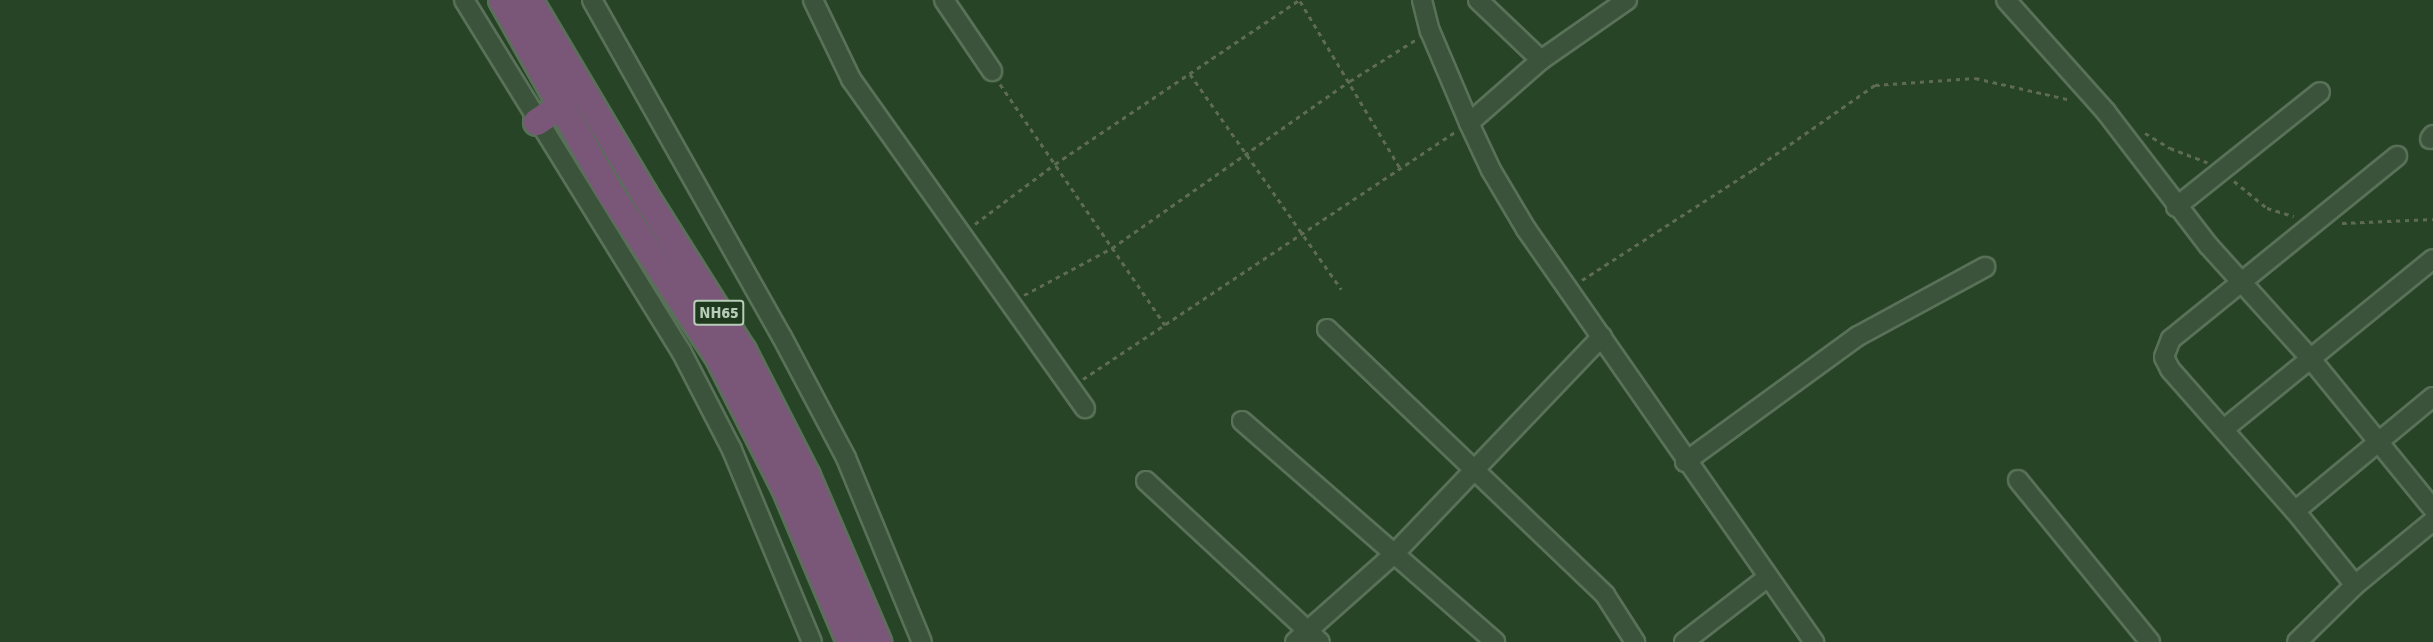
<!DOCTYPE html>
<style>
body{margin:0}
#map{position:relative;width:2433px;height:642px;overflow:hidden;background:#274426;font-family:Signika,sans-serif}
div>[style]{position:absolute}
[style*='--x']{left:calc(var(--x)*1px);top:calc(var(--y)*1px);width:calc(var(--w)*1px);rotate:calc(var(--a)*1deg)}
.path>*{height:3px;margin-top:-1.5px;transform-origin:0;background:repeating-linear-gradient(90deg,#5f6c52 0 4.5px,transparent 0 9px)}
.roads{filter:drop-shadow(2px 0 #597159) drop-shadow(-2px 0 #597159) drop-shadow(0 2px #597159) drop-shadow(0 -2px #597159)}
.minor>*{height:18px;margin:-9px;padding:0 9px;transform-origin:9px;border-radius:9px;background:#3b533a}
.highway>*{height:26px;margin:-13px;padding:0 13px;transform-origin:13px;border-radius:13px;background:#7a5779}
span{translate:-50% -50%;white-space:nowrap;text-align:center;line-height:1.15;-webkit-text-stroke:4.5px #1f391f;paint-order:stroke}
.shield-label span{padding:2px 4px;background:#1f391f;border:2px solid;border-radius:4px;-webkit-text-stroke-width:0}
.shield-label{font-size:16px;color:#b8cdb8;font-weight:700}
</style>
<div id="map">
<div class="path">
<i style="--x:1300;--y:1;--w:195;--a:59.1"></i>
<i style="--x:1190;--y:74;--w:263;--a:54.9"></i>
<i style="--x:1000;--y:84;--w:292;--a:55.6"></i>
<i style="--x:2145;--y:133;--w:29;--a:31"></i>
<i style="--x:2170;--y:148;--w:40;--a:21"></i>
<i style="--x:2234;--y:181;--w:43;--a:39.3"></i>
<i style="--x:2267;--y:208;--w:28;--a:17"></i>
<i style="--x:2342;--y:223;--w:91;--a:-2.5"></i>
<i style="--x:975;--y:224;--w:100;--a:-36.9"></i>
<i style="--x:1055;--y:164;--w:294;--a:-33.9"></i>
<i style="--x:1582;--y:280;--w:203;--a:-32.8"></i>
<i style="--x:1753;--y:170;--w:149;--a:-34.9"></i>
<i style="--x:1875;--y:85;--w:100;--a:-4"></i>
<i style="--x:1975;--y:78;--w:98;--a:12.9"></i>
<i style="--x:1024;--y:295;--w:100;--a:-28.1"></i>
<i style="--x:1112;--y:248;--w:291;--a:-35.1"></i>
<i style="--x:1350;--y:81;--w:77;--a:-32.2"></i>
<i style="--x:1083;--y:379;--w:447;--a:-33.6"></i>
</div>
<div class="roads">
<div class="minor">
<i style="--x:464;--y:0;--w:413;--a:58.3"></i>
<i style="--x:681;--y:351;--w:111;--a:62.7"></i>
<i style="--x:732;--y:450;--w:208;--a:67.4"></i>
<i style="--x:592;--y:0;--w:387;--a:60.6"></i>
<i style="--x:782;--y:337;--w:137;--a:62.1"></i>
<i style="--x:846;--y:458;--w:199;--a:67.6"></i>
<i style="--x:813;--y:0;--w:88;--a:64.3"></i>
<i style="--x:851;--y:79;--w:404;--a:54.6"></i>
<i style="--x:944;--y:0;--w:86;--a:55.9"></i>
<i style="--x:1422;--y:0;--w:32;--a:76"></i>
<i style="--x:1430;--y:31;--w:100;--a:67"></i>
<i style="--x:1469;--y:123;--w:52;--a:64.9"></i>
<i style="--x:1491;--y:170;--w:69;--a:59.3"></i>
<i style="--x:1526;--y:229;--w:504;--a:55.11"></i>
<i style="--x:1478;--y:0;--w:87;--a:43.6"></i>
<i style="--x:2006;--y:0;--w:150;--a:48.2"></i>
<i style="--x:2106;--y:112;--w:168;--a:52.5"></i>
<i style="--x:2208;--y:245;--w:152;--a:47.9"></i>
<i style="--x:2310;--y:358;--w:195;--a:50.8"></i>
<i style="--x:1469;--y:123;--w:96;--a:-41.2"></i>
<i style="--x:1541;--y:60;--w:105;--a:-34.9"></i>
<i style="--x:2430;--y:139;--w:5;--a:-53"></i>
<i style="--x:2176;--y:207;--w:184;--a:-38.6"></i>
<i style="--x:1327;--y:329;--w:385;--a:43.7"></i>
<i style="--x:1605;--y:595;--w:56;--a:57.4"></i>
<i style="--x:1242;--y:421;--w:336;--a:41.1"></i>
<i style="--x:2224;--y:429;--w:269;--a:-39.1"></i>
<i style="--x:1685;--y:462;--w:214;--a:-36.1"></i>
<i style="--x:1858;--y:336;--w:145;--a:-28.5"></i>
<i style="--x:2018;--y:480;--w:209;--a:50.8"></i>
<i style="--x:1146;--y:481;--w:237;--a:42.8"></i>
<i style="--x:2295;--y:511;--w:179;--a:-39.6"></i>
<i style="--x:2355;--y:585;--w:95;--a:-129"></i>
<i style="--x:2295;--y:511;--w:189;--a:-131.4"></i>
<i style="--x:2170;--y:369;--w:13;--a:-117"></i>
<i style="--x:2164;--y:357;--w:19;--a:-69"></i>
<i style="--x:2171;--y:339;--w:291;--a:-39"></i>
<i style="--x:1295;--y:642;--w:132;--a:-41.6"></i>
<i style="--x:1394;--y:554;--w:301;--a:-46.3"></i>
<i style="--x:1684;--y:642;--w:106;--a:-37.7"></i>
<i style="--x:2297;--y:642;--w:81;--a:-44.5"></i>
<i style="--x:2355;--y:585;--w:101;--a:-39.4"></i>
</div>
<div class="highway">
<i style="--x:502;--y:0;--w:223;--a:60.7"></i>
<i style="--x:611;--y:194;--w:196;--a:56.6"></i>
<i style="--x:719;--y:358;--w:146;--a:63.1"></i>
<i style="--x:785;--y:488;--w:167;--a:67.1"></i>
<i style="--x:529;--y:0;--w:226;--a:59.3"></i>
<i style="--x:644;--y:194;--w:186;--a:57.8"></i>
<i style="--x:743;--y:351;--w:140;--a:62.9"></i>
<i style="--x:807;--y:476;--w:181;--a:66.8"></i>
<i style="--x:537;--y:122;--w:30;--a:-34"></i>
</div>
</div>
<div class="shield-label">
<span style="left:719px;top:313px">NH65</span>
</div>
</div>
